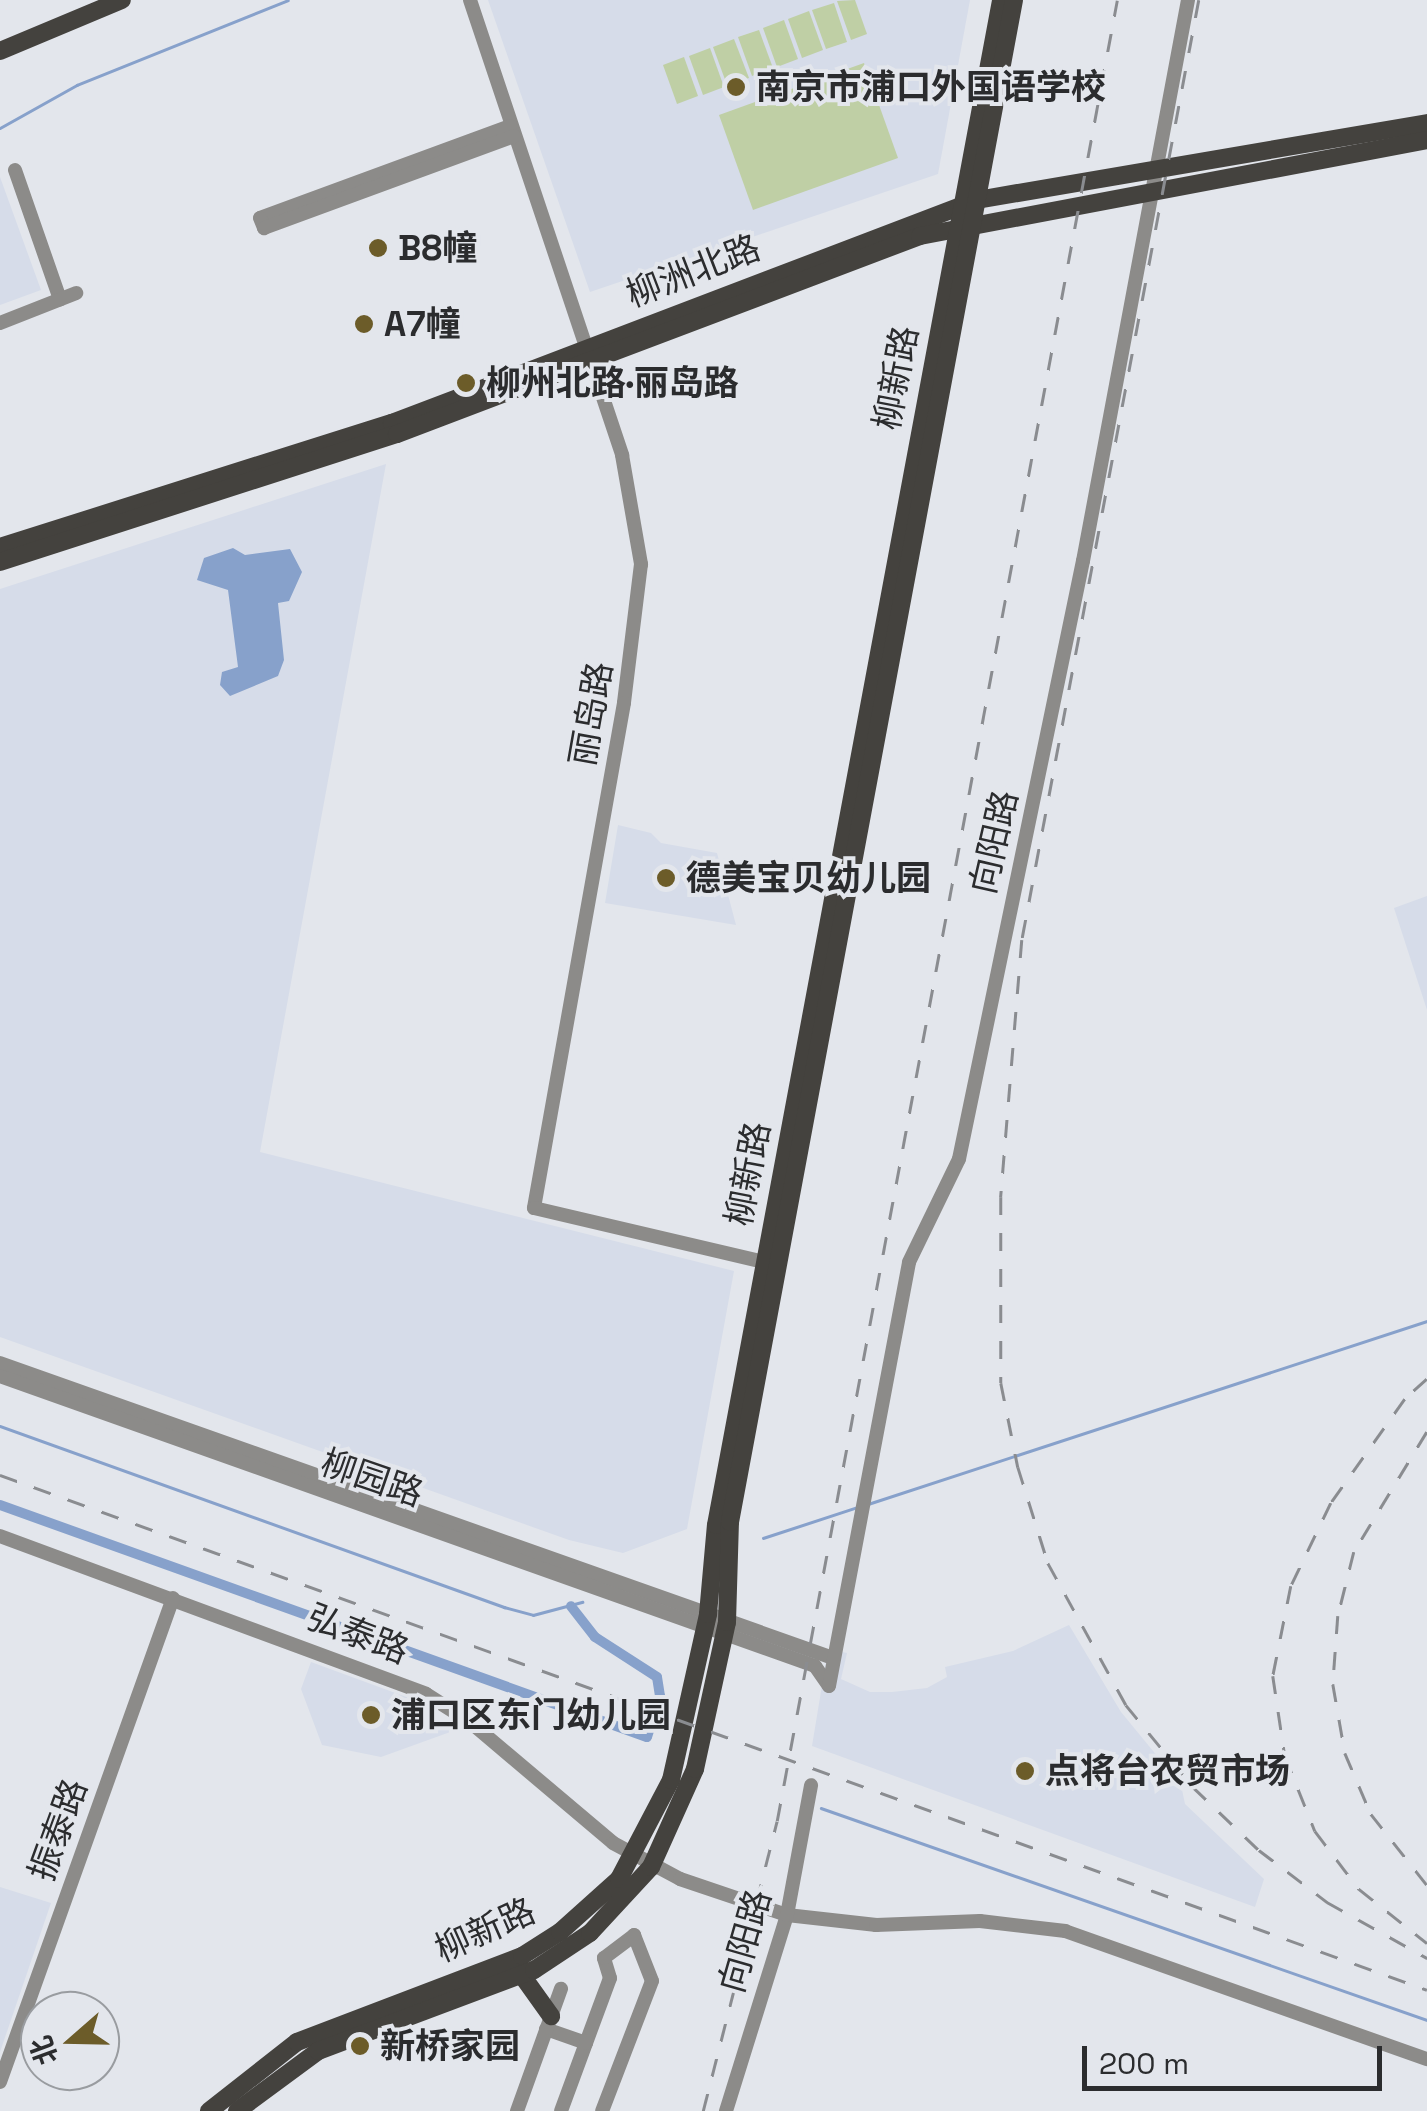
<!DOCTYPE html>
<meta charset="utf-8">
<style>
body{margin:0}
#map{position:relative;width:1427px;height:2111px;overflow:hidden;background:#e3e6ec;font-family:"Space Grotesk","Noto Sans SC",sans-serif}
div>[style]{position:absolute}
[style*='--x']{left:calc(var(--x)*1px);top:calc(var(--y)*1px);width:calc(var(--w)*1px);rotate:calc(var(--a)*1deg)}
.built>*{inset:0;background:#d6dce9}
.green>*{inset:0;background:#bfcfa5}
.water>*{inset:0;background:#87a1cb}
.stream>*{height:2.5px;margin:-1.25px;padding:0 1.25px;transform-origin:1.25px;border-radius:1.25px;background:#87a1cb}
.canal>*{height:10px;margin:-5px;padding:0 5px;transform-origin:5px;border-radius:5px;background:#87a1cb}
.minor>*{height:14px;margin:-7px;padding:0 7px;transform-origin:7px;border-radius:7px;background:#8c8b89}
.major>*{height:18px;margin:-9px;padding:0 9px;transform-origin:9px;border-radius:9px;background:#44423e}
.rail>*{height:2.5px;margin-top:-1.25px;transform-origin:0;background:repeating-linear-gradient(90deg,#8a8c90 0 18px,transparent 0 36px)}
.dots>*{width:28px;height:28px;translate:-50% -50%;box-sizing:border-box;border:5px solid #e3e6ec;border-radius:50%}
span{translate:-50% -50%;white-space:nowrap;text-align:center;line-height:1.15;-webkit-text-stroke:8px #e3e6ec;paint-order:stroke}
.poi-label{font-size:35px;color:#2b2c2e;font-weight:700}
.left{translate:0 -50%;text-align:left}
.street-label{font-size:35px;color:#2b2c2e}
.north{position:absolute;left:20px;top:1991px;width:100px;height:100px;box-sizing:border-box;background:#e3e6ec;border:2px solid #999ca0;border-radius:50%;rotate:250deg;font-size:28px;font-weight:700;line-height:40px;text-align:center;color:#2b2c2e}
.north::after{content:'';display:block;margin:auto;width:35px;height:45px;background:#6c5c29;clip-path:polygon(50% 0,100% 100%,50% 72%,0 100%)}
.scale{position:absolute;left:1082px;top:2046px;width:300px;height:45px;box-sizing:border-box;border:5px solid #2b2c2e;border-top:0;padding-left:12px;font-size:30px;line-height:35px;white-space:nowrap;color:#2b2c2e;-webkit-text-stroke:8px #e3e6ec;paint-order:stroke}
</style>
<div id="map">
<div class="built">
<i style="clip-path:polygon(488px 0,970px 0,938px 174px,590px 292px)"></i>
<i style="clip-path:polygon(0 177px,41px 290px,0 305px)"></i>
<i style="clip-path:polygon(386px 464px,260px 1152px,734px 1271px,687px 1529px,623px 1553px,569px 1540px,0 1337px,0 589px)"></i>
<i style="clip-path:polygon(618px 825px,651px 833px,661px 843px,717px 853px,736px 925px,605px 903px)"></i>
<i style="clip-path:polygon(1427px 896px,1427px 1010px,1394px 908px)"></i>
<i style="clip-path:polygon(1069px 1625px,1121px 1712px,1181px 1785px,1185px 1804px,1264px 1879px,1255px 1907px,812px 1746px,828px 1649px,847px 1653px,841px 1679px,870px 1692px,892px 1692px,927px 1688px,947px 1677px,945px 1667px,1013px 1651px)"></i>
<i style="clip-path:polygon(311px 1662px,409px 1698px,453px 1731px,381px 1757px,322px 1745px,301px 1689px)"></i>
<i style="clip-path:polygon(0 1887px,51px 1903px,0 2052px)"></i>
</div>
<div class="green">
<i style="clip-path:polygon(855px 0,867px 34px,851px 40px,837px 1px)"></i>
<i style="clip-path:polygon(834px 3px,847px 42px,826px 49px,812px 10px)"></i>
<i style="clip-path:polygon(809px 11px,823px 50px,802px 58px,788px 19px)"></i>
<i style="clip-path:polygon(784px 20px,798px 59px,777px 67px,763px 28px)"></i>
<i style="clip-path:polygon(759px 30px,773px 68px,752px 76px,738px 37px)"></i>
<i style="clip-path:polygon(734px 39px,749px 78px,727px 85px,713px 47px)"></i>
<i style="clip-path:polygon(710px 48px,724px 87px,703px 95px,689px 56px)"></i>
<i style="clip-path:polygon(684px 57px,698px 96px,677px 104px,663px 65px)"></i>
<i style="clip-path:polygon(864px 63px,898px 158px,753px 210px,719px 115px)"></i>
</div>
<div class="water">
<i style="clip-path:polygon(233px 548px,245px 555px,290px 549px,302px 572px,289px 601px,278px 603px,284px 660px,278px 676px,230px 696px,220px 685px,222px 672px,238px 667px,228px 590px,197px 580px,204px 558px)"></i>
</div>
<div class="stream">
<i style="--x:0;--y:128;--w:88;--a:-29.2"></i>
<i style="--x:77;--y:85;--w:227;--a:-21.9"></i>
<i style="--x:0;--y:1426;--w:536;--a:19.75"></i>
<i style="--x:504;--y:1607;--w:30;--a:15"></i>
<i style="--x:533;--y:1615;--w:51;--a:-14.9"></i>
<i style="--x:868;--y:1504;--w:588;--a:-18.13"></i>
<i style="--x:763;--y:1538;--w:97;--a:-18.1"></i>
<i style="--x:821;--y:1808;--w:642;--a:19.28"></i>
</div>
<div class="canal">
<i style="--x:0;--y:1505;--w:687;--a:19.73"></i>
<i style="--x:647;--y:1737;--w:43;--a:-72.4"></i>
<i style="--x:660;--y:1696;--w:19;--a:-99"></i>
<i style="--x:657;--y:1677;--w:74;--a:-147.2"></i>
<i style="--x:595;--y:1637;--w:39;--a:-128"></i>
</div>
<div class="minor">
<i style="--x:470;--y:0;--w:480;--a:71.5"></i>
<i style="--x:622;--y:455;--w:111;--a:80.1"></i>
<i style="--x:641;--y:564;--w:140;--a:97"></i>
<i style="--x:624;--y:703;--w:513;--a:100.11"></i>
<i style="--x:534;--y:1208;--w:244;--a:13.2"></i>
<i style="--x:510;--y:126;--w:266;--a:159.8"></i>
<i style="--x:260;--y:218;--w:11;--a:68"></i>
<i style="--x:264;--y:228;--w:266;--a:-20.2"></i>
<i style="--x:15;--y:170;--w:137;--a:70.8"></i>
<i style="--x:0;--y:323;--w:82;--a:-21.5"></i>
<i style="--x:0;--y:1363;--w:884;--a:19.5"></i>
<i style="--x:0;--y:1376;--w:865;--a:19.59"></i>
<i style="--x:815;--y:1666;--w:24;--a:55"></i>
<i style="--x:0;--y:1536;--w:454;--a:20.3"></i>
<i style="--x:426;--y:1694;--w:52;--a:32.5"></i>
<i style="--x:470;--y:1722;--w:187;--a:40.2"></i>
<i style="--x:613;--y:1843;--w:76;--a:28.2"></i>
<i style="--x:680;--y:1879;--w:113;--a:18.6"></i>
<i style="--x:787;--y:1915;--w:90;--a:6.4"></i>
<i style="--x:876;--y:1925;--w:104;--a:-2.2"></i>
<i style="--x:980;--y:1921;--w:86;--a:6.7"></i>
<i style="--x:1065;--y:1931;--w:384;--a:19.5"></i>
<i style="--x:829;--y:1686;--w:431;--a:-79.3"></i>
<i style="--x:909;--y:1262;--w:114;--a:-64.1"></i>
<i style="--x:959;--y:1159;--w:611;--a:-78.29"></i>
<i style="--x:1083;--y:561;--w:571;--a:-79.4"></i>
<i style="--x:546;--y:2029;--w:42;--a:19.3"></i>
<i style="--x:586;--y:2043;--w:72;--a:110.2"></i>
<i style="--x:586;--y:2043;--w:69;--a:-69.7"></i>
<i style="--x:610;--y:1978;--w:21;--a:-107"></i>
<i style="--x:604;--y:1958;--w:38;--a:-37"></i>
<i style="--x:634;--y:1935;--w:49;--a:68.6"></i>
<i style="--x:652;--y:1981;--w:139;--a:111"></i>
<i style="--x:0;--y:2082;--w:514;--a:-70.33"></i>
<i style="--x:517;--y:2111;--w:130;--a:-70.2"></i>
<i style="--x:726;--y:2111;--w:205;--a:-72.7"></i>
<i style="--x:787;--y:1915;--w:132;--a:-79.5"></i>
</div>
<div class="major">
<i style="--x:0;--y:51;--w:132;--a:-22.7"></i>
<i style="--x:0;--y:547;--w:411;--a:-17.6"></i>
<i style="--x:392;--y:423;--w:626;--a:-20.87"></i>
<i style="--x:977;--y:200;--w:457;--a:-9.7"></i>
<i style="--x:0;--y:562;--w:417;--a:-17.9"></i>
<i style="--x:397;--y:434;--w:559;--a:-20.74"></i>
<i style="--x:920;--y:236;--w:516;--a:-10.72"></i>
<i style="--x:521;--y:1974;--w:52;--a:54.5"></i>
<i style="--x:209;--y:2111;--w:112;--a:-38.1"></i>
<i style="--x:297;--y:2042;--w:241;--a:-20.9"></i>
<i style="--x:522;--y:1956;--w:45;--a:-32.3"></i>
<i style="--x:560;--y:1932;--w:79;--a:-41.9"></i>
<i style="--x:619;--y:1879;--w:112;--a:-62.3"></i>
<i style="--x:671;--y:1780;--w:170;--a:-77.4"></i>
<i style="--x:708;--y:1614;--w:89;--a:-84.9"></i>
<i style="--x:716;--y:1525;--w:1551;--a:-79.41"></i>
<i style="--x:237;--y:2111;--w:101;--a:-36.5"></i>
<i style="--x:318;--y:2051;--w:231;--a:-20.6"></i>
<i style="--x:534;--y:1970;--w:67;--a:-33.5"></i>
<i style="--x:590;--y:1933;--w:90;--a:-47.3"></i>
<i style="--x:651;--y:1867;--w:107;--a:-65.8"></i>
<i style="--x:695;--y:1769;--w:150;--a:-77.7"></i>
<i style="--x:727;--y:1622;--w:100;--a:-88.3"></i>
<i style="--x:730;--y:1522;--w:1548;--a:-79.43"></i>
</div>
<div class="rail">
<i style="--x:1199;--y:0;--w:957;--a:100.66"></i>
<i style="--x:1022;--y:940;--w:258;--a:94.7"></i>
<i style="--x:1001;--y:1197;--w:186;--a:90"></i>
<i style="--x:1001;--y:1383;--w:86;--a:78.6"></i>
<i style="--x:1018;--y:1467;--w:101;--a:72.6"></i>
<i style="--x:1048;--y:1563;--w:162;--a:61.2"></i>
<i style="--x:1126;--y:1705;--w:106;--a:50.7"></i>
<i style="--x:1193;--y:1787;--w:91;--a:43.7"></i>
<i style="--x:1259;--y:1850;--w:86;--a:37.4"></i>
<i style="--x:1327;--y:1902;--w:115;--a:29.2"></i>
<i style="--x:1427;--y:1379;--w:30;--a:138"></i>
<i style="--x:1405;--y:1399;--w:128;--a:125.4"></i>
<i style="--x:1331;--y:1503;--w:92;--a:115.7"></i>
<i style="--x:1291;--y:1586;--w:92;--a:101.3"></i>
<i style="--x:1273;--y:1676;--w:81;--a:81.5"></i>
<i style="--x:1285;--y:1756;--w:81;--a:68.2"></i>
<i style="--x:1315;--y:1831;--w:73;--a:52.8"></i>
<i style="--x:1359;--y:1889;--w:87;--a:38.5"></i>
<i style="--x:1427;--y:1432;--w:140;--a:121.3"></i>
<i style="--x:1354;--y:1552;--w:66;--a:104"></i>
<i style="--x:1338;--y:1616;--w:68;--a:94.2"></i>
<i style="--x:1333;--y:1684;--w:70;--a:80.1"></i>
<i style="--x:1345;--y:1753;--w:66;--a:66.9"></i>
<i style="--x:1371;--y:1814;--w:90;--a:51.7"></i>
<i style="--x:0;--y:1475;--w:1517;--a:19.84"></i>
<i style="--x:703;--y:2111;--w:299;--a:-75.7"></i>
<i style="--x:777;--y:1821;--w:1852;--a:-79.42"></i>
</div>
<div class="dots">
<i style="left:736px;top:87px;background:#6c5c29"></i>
<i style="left:378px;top:248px;background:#6c5c29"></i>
<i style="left:364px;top:324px;background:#6c5c29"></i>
<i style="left:466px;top:383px;background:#6c5c29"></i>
<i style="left:666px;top:878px;background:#6c5c29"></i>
<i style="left:371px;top:1715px;background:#6c5c29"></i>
<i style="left:1025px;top:1771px;background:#6c5c29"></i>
<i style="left:360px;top:2046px;background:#6c5c29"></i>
</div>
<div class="poi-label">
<span class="left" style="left:756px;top:87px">南京市浦口外国语学校</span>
<span class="left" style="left:398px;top:248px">B8幢</span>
<span class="left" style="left:384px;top:324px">A7幢</span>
<span class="left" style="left:486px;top:383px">柳州北路·丽岛路</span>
<span class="left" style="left:686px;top:878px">德美宝贝幼儿园</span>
<span class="left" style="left:391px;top:1715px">浦口区东门幼儿园</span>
<span class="left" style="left:1045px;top:1771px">点将台农贸市场</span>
<span class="left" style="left:380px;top:2046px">新桥家园</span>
</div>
<div class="street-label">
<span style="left:693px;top:271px;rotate:-21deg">柳洲北路</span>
<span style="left:896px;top:378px;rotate:-79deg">柳新路</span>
<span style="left:591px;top:714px;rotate:-80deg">丽岛路</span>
<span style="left:994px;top:842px;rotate:-77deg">向阳路</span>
<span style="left:748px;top:1174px;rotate:-79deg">柳新路</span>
<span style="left:372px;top:1478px;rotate:19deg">柳园路</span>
<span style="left:358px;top:1634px;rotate:21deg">弘泰路</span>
<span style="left:58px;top:1830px;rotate:-70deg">振泰路</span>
<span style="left:485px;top:1930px;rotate:-24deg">柳新路</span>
<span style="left:745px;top:1941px;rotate:-74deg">向阳路</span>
</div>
<div class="north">北</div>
<div class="scale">200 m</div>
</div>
